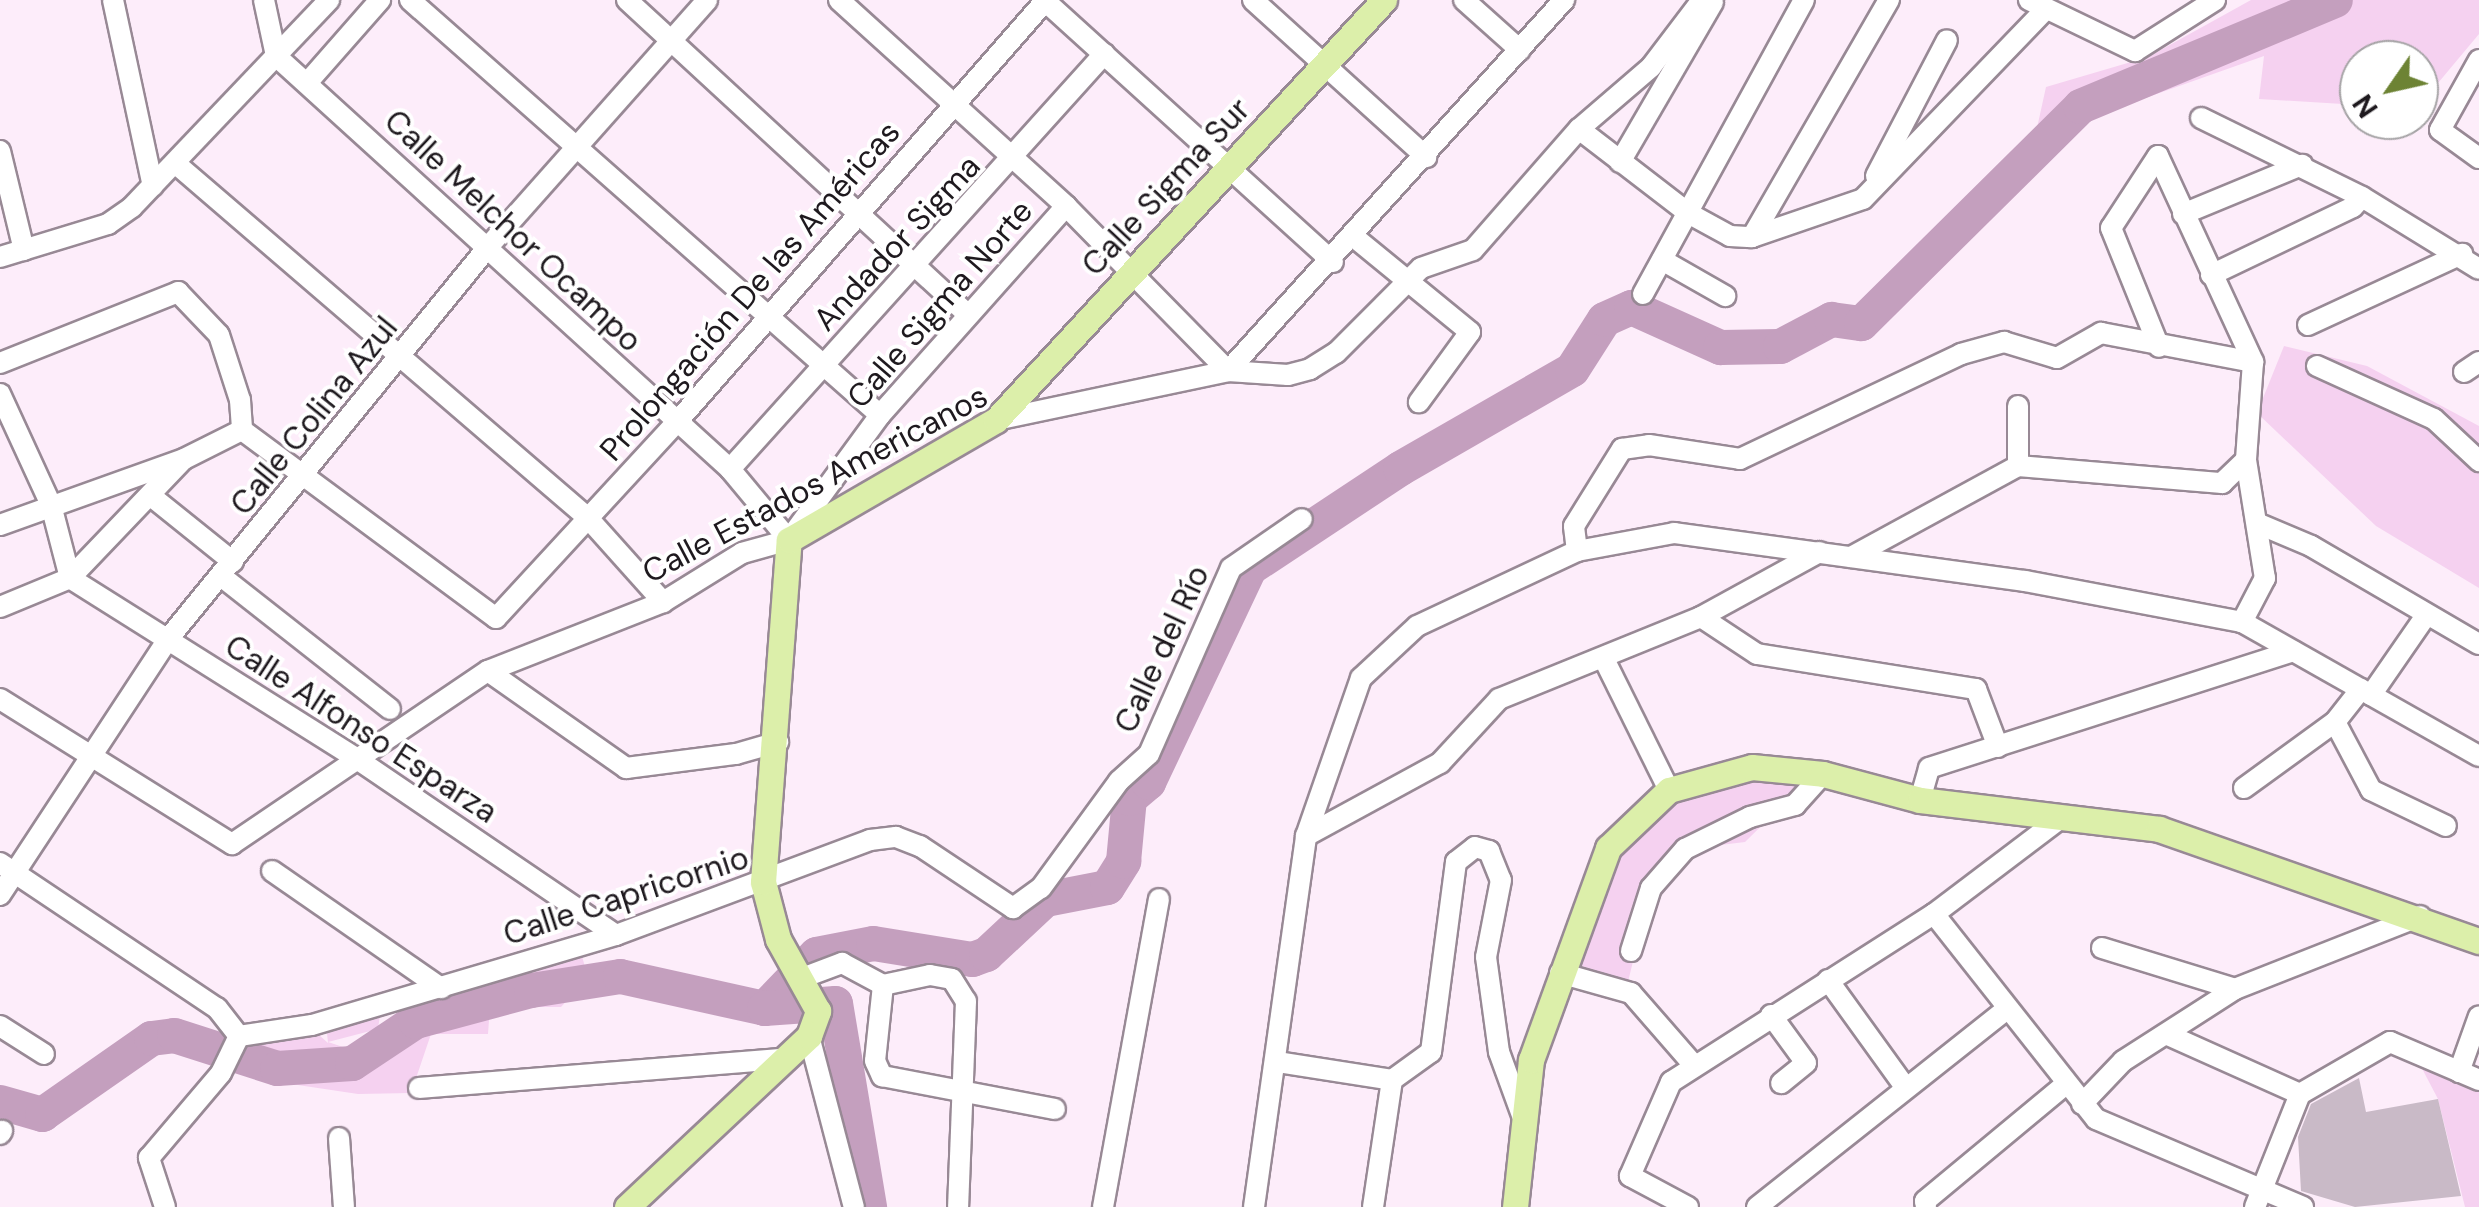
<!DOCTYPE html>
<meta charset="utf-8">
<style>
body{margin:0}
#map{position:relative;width:2479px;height:1207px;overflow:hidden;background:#fdedfa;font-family:"DM Sans",sans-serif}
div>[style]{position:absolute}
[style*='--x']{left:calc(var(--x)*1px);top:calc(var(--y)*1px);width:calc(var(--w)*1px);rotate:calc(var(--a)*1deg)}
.green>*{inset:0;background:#f5d1f0}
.river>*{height:35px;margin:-17.5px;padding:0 17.5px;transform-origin:17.5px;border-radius:17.5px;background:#c49fbe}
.building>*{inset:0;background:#c9bac7}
.roads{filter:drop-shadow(2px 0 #988995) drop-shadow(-2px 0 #988995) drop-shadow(0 2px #988995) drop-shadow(0 -2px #988995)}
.minor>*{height:20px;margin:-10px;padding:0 10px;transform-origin:10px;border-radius:10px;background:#fff}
.major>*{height:25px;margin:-12.5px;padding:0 12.5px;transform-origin:12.5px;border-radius:12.5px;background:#dcefaa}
span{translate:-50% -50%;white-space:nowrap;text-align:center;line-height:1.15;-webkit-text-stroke:8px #fff;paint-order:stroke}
.street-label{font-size:32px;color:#1e191e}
.north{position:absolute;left:2339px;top:40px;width:100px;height:100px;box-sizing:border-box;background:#fff;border:2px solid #a5a3a5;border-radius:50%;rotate:236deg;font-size:28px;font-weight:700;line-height:40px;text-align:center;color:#1e191e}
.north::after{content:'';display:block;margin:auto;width:35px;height:45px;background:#6d8334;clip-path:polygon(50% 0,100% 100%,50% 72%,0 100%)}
</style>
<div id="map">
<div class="green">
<i style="clip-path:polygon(2251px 0,2479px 0,2479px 34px,2423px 101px,2419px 60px,2359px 60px,2359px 105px,2259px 99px,2264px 56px,2035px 137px,2046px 87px,2148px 57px)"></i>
<i style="clip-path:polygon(2284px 346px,2367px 366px,2479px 426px,2479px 588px,2376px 526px,2257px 413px)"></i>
<i style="clip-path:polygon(1749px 771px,1802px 786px,1745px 842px,1712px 846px,1682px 861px,1647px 904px,1626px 990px,1564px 971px,1622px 839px,1676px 803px)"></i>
<i style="clip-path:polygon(580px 950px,593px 993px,571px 996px,561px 1007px,490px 1007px,488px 1034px,431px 1034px,411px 1093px,358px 1094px,271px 1081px,232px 1066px,243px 1038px,310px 1027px,328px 1043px,326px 1023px,381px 1008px,378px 1029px,328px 1042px,349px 1049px,374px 1039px,404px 1004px)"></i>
<i style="clip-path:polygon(2406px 1038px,2479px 1075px,2479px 1207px,2465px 1207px,2438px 1099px)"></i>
</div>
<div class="river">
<i style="--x:764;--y:1008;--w:75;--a:-46.1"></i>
<i style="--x:816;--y:954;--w:58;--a:-10.9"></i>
<i style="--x:873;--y:943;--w:100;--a:9.2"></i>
<i style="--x:972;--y:959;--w:15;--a:-20"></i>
<i style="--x:986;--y:954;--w:81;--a:-43"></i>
<i style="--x:1045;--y:899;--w:63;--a:-11"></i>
<i style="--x:1107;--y:887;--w:31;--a:-58"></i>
<i style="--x:1123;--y:861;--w:63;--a:-84.6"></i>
<i style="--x:1129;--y:798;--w:25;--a:-40"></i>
<i style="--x:1148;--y:782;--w:237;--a:-64.7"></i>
<i style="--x:1249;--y:568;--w:181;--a:-33.5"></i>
<i style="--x:1400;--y:468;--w:198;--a:-29.9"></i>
<i style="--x:1572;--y:369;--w:59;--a:-57.4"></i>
<i style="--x:1604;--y:319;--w:30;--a:-24"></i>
<i style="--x:1631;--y:307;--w:98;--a:24.2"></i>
<i style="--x:1720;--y:347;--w:60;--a:-1"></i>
<i style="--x:1780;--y:346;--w:58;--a:-27.9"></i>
<i style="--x:1831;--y:319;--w:30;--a:8"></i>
<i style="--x:1861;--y:323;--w:308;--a:-44.7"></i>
<i style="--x:2080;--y:106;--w:276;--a:-22.6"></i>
<i style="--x:0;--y:1102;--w:44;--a:15.9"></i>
<i style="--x:42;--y:1114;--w:133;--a:-34.9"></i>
<i style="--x:151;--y:1038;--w:23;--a:-7"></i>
<i style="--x:174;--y:1035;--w:108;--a:17.8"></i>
<i style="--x:277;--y:1068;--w:75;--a:-3.8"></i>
<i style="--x:352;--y:1063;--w:76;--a:-33.7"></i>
<i style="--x:415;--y:1021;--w:120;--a:-15"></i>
<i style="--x:531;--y:990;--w:90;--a:-8.9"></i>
<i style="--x:620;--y:976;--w:148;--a:12.5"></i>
<i style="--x:764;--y:1008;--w:71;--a:-4"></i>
<i style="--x:835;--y:1003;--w:207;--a:80.5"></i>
</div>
<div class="building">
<i style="clip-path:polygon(2359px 1078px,2366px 1112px,2438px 1099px,2461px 1196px,2355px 1207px,2301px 1191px,2298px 1137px,2311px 1104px)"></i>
</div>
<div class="roads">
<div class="minor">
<i style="--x:113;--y:0;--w:190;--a:77.9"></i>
<i style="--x:264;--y:0;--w:57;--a:77.9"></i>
<i style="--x:276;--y:56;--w:614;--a:42.29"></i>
<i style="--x:730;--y:469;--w:92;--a:50.3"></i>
<i style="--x:410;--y:0;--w:627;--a:41.44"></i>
<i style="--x:627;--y:0;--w:463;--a:42.7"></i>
<i style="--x:839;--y:0;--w:307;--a:42.2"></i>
<i style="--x:1066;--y:206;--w:231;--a:45.5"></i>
<i style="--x:1044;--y:0;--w:390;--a:42.2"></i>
<i style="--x:1253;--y:0;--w:234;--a:42.2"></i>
<i style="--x:1464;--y:0;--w:75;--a:41.8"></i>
<i style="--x:2029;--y:0;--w:118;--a:25.7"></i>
<i style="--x:2135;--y:51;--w:95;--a:-32.5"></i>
<i style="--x:2479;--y:60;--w:80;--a:119.1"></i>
<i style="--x:2440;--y:130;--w:48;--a:35.7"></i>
<i style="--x:307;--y:83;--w:111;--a:-48.7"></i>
<i style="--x:2201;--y:118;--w:179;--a:26.1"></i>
<i style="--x:2362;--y:197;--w:137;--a:31.6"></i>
<i style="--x:1579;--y:129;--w:138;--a:37.6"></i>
<i style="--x:1688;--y:213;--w:48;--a:28.7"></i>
<i style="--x:1730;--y:236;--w:22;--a:3"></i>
<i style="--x:1752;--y:237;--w:117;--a:-18.9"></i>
<i style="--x:1863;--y:199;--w:262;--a:-46.1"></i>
<i style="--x:0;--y:151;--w:102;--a:76.4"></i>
<i style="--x:2158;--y:156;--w:227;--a:65.2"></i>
<i style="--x:2253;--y:362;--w:98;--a:94.1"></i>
<i style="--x:2246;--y:460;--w:120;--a:80.9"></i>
<i style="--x:2265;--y:578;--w:50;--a:117.6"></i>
<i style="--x:2158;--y:156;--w:86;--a:123.1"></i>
<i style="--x:2111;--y:228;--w:128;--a:68"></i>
<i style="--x:1620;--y:162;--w:185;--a:-59.8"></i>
<i style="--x:175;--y:163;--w:545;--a:40.68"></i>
<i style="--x:588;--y:518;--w:113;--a:48.2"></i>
<i style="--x:1876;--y:176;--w:153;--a:-62.4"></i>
<i style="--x:2183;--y:214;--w:129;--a:-22.4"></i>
<i style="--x:1354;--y:237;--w:150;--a:39.3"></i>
<i style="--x:1470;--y:332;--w:87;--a:126.1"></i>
<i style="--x:1752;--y:237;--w:274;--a:-60"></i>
<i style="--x:0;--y:257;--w:113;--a:-17"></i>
<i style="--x:108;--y:224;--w:29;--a:-35"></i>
<i style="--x:132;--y:207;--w:286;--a:-46.4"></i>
<i style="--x:1662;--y:260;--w:73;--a:29.7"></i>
<i style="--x:2211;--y:275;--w:157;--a:-25.6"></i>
<i style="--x:2353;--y:207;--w:13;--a:-48"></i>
<i style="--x:1643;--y:294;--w:335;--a:-61.3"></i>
<i style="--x:2308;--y:325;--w:170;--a:-24.8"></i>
<i style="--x:0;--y:363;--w:192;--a:-21.7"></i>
<i style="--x:178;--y:292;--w:59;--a:46.4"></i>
<i style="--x:219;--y:335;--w:68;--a:72.1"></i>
<i style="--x:240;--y:400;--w:30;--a:86"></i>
<i style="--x:242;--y:430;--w:316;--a:36.5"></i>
<i style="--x:496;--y:618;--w:267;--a:-47.3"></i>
<i style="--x:677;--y:422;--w:561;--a:-48.83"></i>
<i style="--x:2317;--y:366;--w:128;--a:24.4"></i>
<i style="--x:2434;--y:419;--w:62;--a:43"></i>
<i style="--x:1228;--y:371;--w:501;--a:-47.83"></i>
<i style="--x:2464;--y:372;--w:18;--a:-34"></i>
<i style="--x:0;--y:394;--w:122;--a:65.3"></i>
<i style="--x:51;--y:505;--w:75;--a:75.4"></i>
<i style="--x:70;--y:578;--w:339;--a:32.2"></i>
<i style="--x:357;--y:759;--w:313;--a:34.2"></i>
<i style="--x:2018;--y:406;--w:60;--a:90"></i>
<i style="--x:996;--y:420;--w:237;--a:-11.9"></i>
<i style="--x:1228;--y:371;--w:60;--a:3.8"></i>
<i style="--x:1288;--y:375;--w:23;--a:-15"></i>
<i style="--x:1310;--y:369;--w:31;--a:-32"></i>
<i style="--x:1336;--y:353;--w:120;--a:-45"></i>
<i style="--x:1421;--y:268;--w:55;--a:-19.1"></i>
<i style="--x:1473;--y:250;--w:161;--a:-48.8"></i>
<i style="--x:1579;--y:129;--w:95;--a:-40.7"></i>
<i style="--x:1651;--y:67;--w:84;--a:-52.7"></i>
<i style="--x:2018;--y:466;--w:205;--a:4.8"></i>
<i style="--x:2222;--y:483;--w:33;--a:-44"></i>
<i style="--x:730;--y:469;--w:559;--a:-47.97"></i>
<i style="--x:151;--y:496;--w:105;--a:38.8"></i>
<i style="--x:2259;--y:524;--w:56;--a:22.9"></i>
<i style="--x:2311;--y:546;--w:194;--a:30.3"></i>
<i style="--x:0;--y:525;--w:195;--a:-19.7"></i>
<i style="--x:184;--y:459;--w:65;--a:-26.6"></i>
<i style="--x:793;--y:534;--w:147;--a:-53.8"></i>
<i style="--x:880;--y:415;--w:280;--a:-48.3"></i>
<i style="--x:1577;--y:551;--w:25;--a:-97"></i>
<i style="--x:1574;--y:526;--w:91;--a:-58.1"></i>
<i style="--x:1622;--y:449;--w:27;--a:-8"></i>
<i style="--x:1649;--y:445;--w:92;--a:8.7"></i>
<i style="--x:1740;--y:459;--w:245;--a:-25.4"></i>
<i style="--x:1961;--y:354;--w:45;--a:-15.6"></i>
<i style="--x:2004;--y:342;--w:55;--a:16.8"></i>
<i style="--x:2057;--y:358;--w:51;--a:-29.6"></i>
<i style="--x:2101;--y:333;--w:155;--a:10.8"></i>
<i style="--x:1851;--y:557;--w:190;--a:-28.6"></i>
<i style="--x:221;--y:576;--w:215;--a:38.2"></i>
<i style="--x:0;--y:607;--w:76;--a:-22.5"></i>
<i style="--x:70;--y:578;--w:162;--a:-46.3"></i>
<i style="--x:1701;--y:617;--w:67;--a:33.5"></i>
<i style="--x:1757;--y:654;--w:222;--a:9.1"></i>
<i style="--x:1976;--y:689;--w:62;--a:69.2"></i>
<i style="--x:1605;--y:661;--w:144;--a:63.6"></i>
<i style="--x:488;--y:671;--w:169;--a:35.1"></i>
<i style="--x:626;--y:768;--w:111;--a:-7.3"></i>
<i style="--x:736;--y:754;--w:44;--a:-15.9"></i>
<i style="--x:2371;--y:695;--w:98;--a:-55.3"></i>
<i style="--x:0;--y:699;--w:274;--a:32"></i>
<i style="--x:232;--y:844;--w:309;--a:-34.1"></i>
<i style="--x:488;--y:671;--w:188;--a:-21.5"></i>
<i style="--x:663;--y:602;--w:93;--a:-31.8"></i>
<i style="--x:742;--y:553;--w:49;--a:-15.5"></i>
<i style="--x:2335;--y:722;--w:77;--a:62.1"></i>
<i style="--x:2371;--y:790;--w:83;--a:25.6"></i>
<i style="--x:2244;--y:788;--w:112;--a:-36"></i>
<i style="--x:2335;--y:722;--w:42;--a:-51.8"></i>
<i style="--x:1920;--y:800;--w:33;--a:-74"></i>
<i style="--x:1929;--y:768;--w:382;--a:-17.8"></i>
<i style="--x:1306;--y:836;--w:153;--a:-28.6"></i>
<i style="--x:1440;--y:763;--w:87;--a:-47.3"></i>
<i style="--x:1499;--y:699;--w:218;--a:-22.1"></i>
<i style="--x:1701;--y:617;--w:135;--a:-28.8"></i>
<i style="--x:0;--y:863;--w:261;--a:33.8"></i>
<i style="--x:217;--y:1008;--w:36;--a:52"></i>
<i style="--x:272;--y:871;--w:206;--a:34.7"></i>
<i style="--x:0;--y:895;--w:306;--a:-56.7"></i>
<i style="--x:168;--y:639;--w:506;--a:-50.77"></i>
<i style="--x:488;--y:247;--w:330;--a:-48.4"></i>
<i style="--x:1934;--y:914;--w:261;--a:51.7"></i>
<i style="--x:2096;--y:1119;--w:225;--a:23"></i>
<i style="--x:2102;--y:948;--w:139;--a:17.1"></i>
<i style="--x:1631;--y:951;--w:66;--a:-72.4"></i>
<i style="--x:1651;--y:888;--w:52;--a:-48.9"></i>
<i style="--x:1685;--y:849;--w:72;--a:-26.2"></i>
<i style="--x:1750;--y:817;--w:47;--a:-14.9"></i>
<i style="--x:1795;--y:805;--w:42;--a:-47.9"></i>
<i style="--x:1560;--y:973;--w:74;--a:15.7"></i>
<i style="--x:1631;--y:993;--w:94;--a:48.9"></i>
<i style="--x:802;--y:978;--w:43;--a:-20.6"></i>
<i style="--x:842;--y:963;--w:47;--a:28.2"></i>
<i style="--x:1828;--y:980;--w:133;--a:54.2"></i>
<i style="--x:883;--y:985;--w:48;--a:-12"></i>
<i style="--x:930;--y:975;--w:22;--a:10"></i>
<i style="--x:952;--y:979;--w:26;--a:58"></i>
<i style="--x:966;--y:1001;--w:206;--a:92.2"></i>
<i style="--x:883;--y:985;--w:76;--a:96"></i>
<i style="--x:875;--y:1061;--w:17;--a:65"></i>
<i style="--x:882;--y:1076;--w:176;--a:10.8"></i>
<i style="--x:1771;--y:1015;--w:59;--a:53.9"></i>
<i style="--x:1806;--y:1063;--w:32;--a:141"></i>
<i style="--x:0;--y:1026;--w:52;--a:32.5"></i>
<i style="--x:2166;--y:1034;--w:147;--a:24.1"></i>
<i style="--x:239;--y:1036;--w:74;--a:-8.6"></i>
<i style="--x:312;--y:1025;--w:317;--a:-16.5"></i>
<i style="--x:616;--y:935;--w:271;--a:-20.5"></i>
<i style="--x:870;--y:840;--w:26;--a:-7"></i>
<i style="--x:896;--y:837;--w:26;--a:21"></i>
<i style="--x:920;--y:846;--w:112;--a:33.7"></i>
<i style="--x:1013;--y:908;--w:34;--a:-36"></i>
<i style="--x:1041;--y:888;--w:132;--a:-53.9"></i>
<i style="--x:1119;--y:781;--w:40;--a:-42"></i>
<i style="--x:1149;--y:754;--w:203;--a:-66.2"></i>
<i style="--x:1231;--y:568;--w:86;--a:-34.6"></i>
<i style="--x:809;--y:1036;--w:177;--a:75.3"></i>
<i style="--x:1277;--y:1062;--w:116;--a:8.9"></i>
<i style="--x:2459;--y:1072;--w:59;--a:-70.3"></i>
<i style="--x:419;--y:1088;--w:365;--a:-4.6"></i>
<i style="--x:2082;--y:1104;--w:59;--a:-46.4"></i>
<i style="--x:2123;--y:1061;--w:133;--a:-32.7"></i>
<i style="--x:2235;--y:989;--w:199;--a:-21.5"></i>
<i style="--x:0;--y:1134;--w:4;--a:-56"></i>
<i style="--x:339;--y:1138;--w:69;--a:85.9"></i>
<i style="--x:165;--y:1207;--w:52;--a:-108.1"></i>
<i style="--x:149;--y:1158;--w:111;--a:-49.7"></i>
<i style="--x:221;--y:1073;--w:41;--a:-64.1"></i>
<i style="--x:1103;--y:1207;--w:313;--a:-79.7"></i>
<i style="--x:1254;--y:1207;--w:375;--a:-82"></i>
<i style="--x:1306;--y:836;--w:167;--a:-70.8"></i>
<i style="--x:1361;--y:678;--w:76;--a:-42.9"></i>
<i style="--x:1417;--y:626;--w:177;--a:-25.1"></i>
<i style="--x:1577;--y:551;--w:99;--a:-10.5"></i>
<i style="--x:1674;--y:533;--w:354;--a:7.8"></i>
<i style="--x:2025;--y:581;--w:221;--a:10.7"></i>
<i style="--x:2242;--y:622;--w:272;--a:29.5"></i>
<i style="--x:1373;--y:1207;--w:128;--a:-81.5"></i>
<i style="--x:1392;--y:1080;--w:48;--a:-35.7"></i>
<i style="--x:1431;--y:1052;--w:192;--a:-82.5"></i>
<i style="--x:1456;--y:862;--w:24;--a:-38"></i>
<i style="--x:1475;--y:847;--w:15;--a:16"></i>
<i style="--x:1489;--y:851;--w:31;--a:68"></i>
<i style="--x:1501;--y:880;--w:78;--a:101"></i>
<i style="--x:1486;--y:957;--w:96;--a:82.2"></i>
<i style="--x:1499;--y:1052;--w:70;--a:70"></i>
<i style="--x:1688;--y:1207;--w:66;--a:-151.9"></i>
<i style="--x:1630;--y:1176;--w:103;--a:-66.4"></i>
<i style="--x:1671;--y:1082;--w:312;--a:-32.6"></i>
<i style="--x:1934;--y:914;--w:154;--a:-37.1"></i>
<i style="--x:1757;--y:1207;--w:319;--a:-38.4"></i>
<i style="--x:1926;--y:1207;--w:6;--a:-99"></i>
<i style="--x:1925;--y:1201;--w:183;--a:-39.7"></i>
<i style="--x:2255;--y:1207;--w:122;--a:-68.3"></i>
<i style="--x:2300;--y:1094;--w:104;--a:-30"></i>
<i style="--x:2390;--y:1042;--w:97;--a:23.1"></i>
</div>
<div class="major">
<i style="--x:627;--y:1207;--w:250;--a:-43.2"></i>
<i style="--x:809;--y:1036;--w:27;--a:-70"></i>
<i style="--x:818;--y:1011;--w:82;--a:-119.1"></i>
<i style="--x:778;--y:939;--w:59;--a:-104.7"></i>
<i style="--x:763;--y:882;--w:343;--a:-85.7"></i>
<i style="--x:789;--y:540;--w:239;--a:-30.1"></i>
<i style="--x:996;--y:420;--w:572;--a:-47.27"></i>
<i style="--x:1515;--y:1207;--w:148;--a:-83.8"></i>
<i style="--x:1531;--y:1060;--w:226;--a:-70"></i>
<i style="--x:1608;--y:848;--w:84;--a:-43.6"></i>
<i style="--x:1669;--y:790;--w:86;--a:-15.5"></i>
<i style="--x:1752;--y:767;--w:71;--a:5.6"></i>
<i style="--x:1823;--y:774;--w:100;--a:15"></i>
<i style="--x:1920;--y:800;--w:241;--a:6.9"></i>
<i style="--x:2159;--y:829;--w:339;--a:19.3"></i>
</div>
</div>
<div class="street-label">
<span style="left:1166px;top:187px;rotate:-47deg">Calle Sigma Sur</span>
<span style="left:513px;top:231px;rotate:43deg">Calle Melchor Ocampo</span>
<span style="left:897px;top:243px;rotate:-47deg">Andador Sigma</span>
<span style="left:750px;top:291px;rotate:-49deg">Prolongación De las Américas</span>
<span style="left:940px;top:304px;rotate:-49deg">Calle Sigma Norte</span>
<span style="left:314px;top:416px;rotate:-51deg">Calle Colina Azul</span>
<span style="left:815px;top:484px;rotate:-28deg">Calle Estados Americanos</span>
<span style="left:1162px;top:649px;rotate:-65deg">Calle del Río</span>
<span style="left:361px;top:729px;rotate:33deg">Calle Alfonso Esparza</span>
<span style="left:626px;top:896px;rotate:-18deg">Calle Capricornio</span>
</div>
<div class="north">N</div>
</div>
